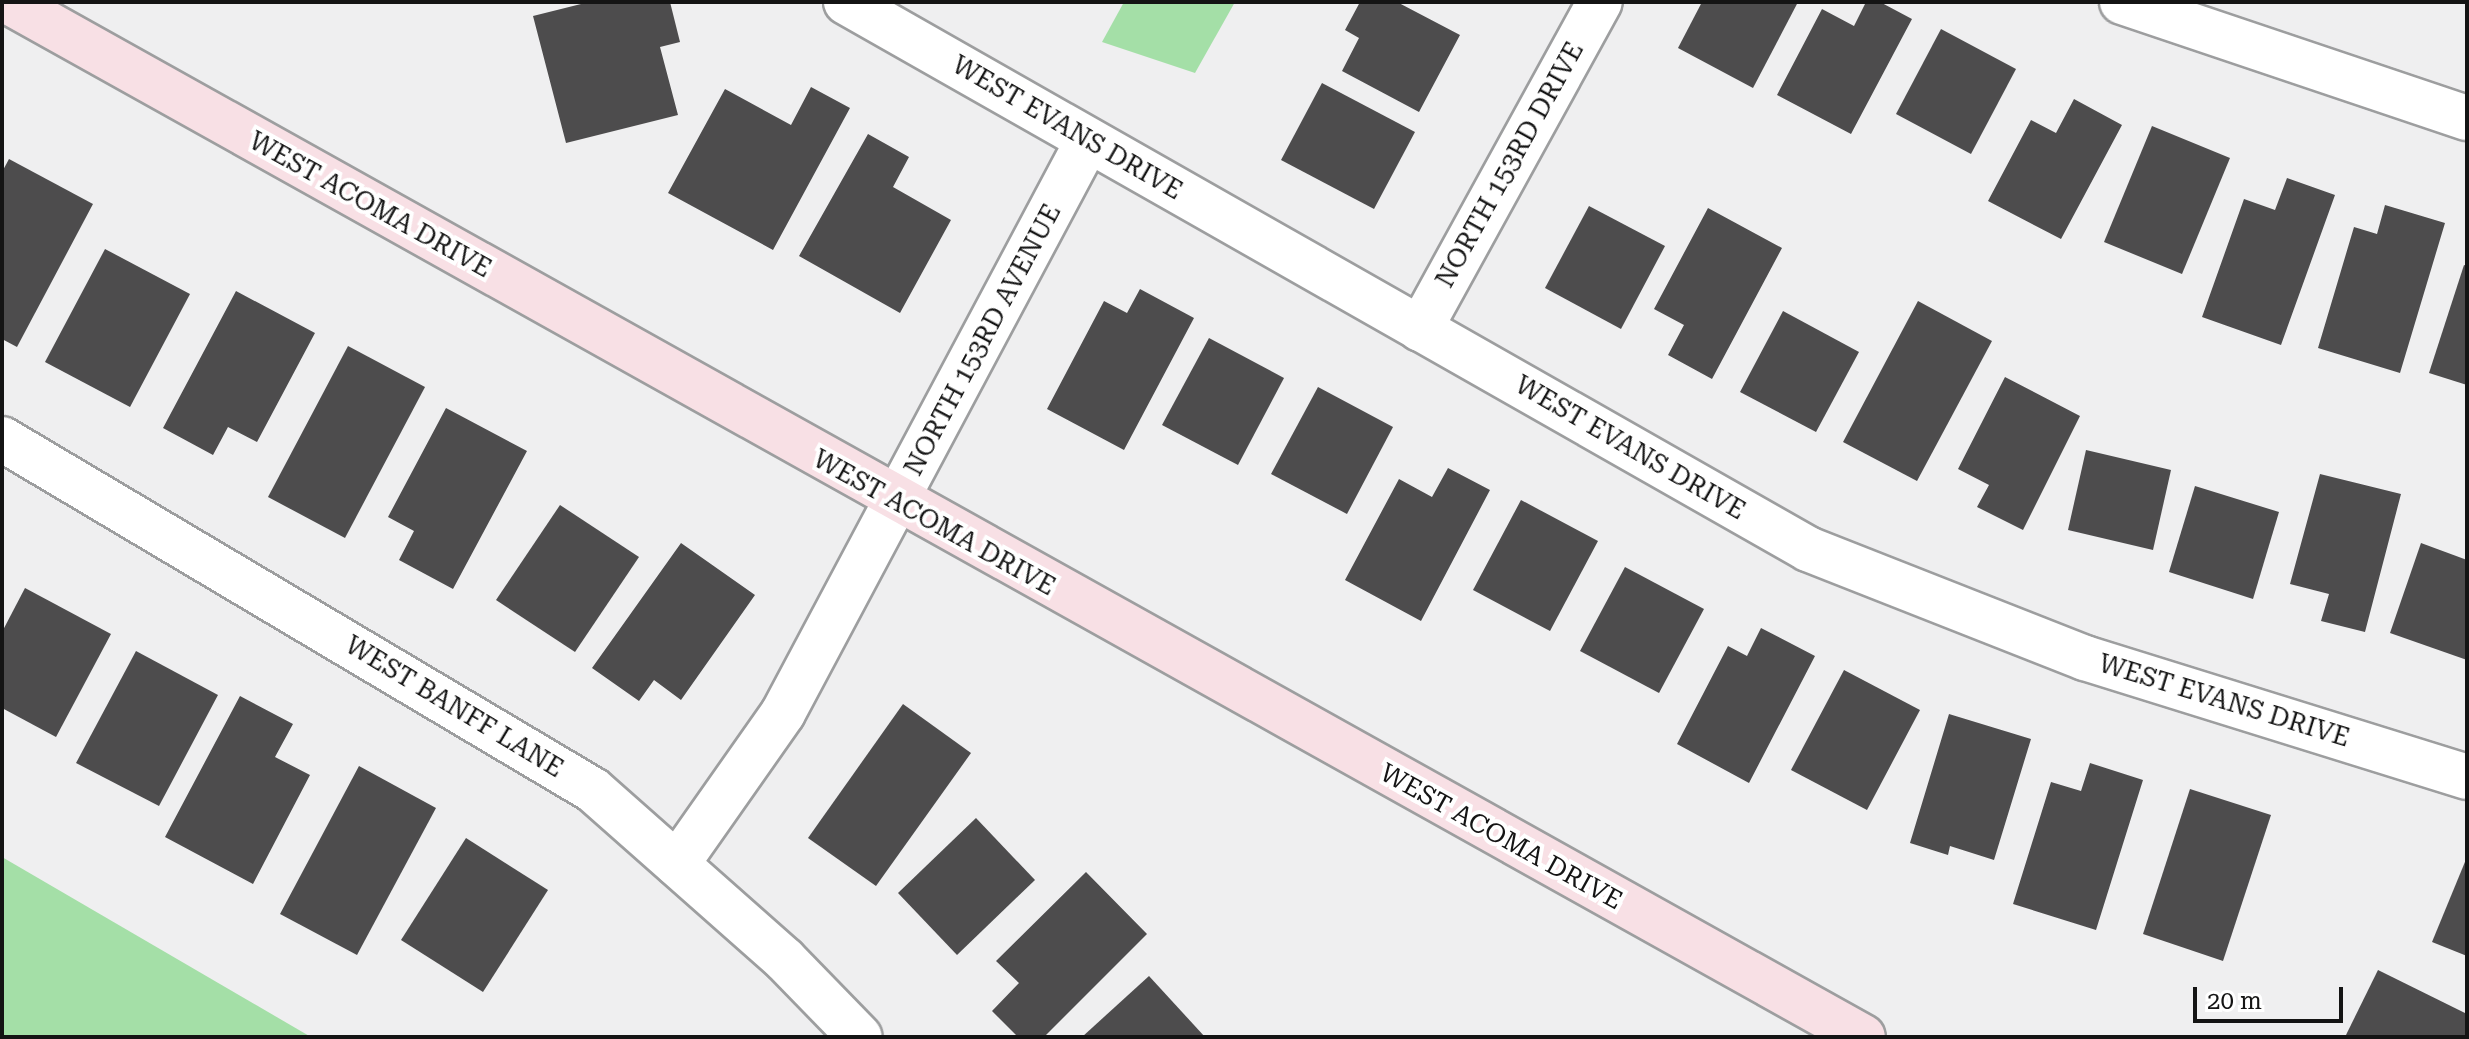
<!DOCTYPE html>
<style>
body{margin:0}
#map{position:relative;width:2469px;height:1039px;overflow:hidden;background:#efeff0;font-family:"Roboto Serif",serif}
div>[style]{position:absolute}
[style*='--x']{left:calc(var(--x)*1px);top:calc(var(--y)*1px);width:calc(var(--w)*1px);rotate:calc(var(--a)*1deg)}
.green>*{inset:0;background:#a4dfa7}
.building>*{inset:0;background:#4d4c4d}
.roads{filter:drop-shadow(2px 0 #9d9e9f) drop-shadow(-2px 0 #9d9e9f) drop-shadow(0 2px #9d9e9f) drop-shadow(0 -2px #9d9e9f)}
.street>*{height:44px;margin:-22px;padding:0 22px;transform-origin:22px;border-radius:22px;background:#fff}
.secondary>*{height:44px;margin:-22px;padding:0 22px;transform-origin:22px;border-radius:22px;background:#f8e0e5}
span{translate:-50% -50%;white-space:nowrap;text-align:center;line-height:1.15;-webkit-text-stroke:8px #fff;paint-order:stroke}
.street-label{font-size:26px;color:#141414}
.frame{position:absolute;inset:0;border:4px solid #141414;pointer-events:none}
.scale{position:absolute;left:2193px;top:987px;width:150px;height:36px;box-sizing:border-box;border:4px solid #141414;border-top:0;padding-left:10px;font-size:24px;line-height:28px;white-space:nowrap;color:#141414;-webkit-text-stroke:6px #fff;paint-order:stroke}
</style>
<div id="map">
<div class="green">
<i style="clip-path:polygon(1124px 2px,1235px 2px,1195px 73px,1102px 42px)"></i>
<i style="clip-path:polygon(2px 857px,311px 1037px,2px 1037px)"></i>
</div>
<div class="building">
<i style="clip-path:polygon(589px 2px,670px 2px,680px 42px,660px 47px,678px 115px,566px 143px,533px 16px)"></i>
<i style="clip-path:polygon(1360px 2px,1397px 2px,1460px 35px,1419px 112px,1342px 71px,1359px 38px,1345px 30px)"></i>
<i style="clip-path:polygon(1702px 2px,1798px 2px,1753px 88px,1678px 48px)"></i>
<i style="clip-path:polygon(1866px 2px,1880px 2px,1912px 19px,1851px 134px,1777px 95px,1822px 9px,1854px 26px)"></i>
<i style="clip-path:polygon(1941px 29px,2016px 69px,1971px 154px,1896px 114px)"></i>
<i style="clip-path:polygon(1322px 83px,1415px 132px,1374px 209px,1281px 160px)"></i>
<i style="clip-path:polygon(811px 87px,850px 108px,773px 250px,668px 193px,725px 89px,791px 125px)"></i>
<i style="clip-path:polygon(2074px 99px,2122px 125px,2061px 239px,1988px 201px,2031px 120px,2056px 133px)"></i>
<i style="clip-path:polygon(2152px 126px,2230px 158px,2182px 274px,2104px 242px)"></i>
<i style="clip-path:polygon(868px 134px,909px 157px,893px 187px,951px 220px,900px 313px,799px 256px)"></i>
<i style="clip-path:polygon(9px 159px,93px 204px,17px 347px,2px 339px,2px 172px)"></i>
<i style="clip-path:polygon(2287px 178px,2335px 195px,2281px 345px,2202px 317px,2244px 199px,2275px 210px)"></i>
<i style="clip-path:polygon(2385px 205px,2445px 223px,2400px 373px,2318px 348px,2354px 227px,2377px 234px)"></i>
<i style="clip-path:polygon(1589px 206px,1665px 246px,1621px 329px,1545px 288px)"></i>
<i style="clip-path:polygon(1708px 208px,1782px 248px,1712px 379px,1668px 355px,1684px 325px,1654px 309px)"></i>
<i style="clip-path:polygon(105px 249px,190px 294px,130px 407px,45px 362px)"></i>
<i style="clip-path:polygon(2464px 265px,2467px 266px,2467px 385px,2429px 373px)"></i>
<i style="clip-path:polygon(1140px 289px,1194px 318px,1124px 450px,1047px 409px,1104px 301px,1127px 313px)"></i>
<i style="clip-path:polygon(236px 291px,315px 333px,257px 442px,228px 427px,213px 455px,163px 428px)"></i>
<i style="clip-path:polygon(1918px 301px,1992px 341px,1917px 481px,1843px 442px)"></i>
<i style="clip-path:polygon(1783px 311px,1859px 352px,1816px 432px,1740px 392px)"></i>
<i style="clip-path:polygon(1209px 338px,1284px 378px,1238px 465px,1162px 425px)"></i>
<i style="clip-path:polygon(348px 346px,425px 387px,345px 538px,268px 497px)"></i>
<i style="clip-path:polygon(2005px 377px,2080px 416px,2023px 530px,1977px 507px,1989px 485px,1958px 469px)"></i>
<i style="clip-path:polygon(1318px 387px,1393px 427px,1347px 514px,1271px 474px)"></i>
<i style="clip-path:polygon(446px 408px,527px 451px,453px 589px,399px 560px,414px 531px,388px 517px)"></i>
<i style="clip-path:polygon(2086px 450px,2171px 470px,2153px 550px,2068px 530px)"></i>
<i style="clip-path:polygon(1448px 468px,1490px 490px,1421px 621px,1345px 580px,1399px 479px,1432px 497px)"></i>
<i style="clip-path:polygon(2320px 474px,2401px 494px,2365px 632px,2321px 621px,2329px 594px,2290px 584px)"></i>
<i style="clip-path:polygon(2195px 486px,2279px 512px,2253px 599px,2169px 572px)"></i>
<i style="clip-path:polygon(1521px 500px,1598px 541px,1550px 631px,1473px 590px)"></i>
<i style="clip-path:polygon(560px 505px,639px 557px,575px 652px,496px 600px)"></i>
<i style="clip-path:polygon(681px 543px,755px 595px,681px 700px,654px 680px,639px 701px,592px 668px)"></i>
<i style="clip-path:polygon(2421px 543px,2467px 560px,2467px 660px,2390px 633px)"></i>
<i style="clip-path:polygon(1625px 567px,1704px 609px,1659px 693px,1580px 651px)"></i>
<i style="clip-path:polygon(25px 588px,111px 634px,56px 737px,2px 708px,2px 632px)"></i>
<i style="clip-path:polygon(1761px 628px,1815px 656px,1749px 783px,1677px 744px,1728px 646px,1747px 656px)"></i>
<i style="clip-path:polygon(136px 651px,218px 695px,159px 806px,76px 763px)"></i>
<i style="clip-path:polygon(1844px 670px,1920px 710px,1867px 810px,1791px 770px)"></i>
<i style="clip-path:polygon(240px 696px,293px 724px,275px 757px,310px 775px,253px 884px,165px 837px)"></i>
<i style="clip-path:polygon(903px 704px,971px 753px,876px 886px,808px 838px)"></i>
<i style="clip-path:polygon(1949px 714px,2031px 739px,1994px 860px,1950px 846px,1948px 855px,1910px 843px)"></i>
<i style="clip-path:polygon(2090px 763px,2143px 780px,2096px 930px,2013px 904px,2051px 782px,2081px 791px)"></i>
<i style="clip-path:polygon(359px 766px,436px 808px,357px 955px,280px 914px)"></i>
<i style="clip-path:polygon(2190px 789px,2271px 815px,2223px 961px,2143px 934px)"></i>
<i style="clip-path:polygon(976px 818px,1035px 880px,957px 955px,898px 893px)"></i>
<i style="clip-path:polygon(466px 838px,548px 890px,483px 992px,401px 940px)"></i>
<i style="clip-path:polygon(2467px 857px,2467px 956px,2432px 942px)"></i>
<i style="clip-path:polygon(1086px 872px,1147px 934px,1044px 1037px,1018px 1037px,992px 1011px,1019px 983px,996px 961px)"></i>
<i style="clip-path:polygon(2378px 970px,2467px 1014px,2467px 1037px,2345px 1037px)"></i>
<i style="clip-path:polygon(1149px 976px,1205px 1037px,1082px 1037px)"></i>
</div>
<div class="roads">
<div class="street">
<i style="--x:846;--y:2;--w:1107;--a:29.62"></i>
<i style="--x:1808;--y:549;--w:298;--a:21.5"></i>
<i style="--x:2085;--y:658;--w:400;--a:17.3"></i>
<i style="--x:2122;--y:2;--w:364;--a:18.6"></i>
<i style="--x:1420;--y:329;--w:373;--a:-61.2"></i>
<i style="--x:2;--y:439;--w:687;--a:30.71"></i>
<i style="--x:593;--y:790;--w:256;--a:41.5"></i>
<i style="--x:785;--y:960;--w:107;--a:45.8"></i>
<i style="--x:677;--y:864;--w:184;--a:-54.9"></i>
<i style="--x:783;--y:713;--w:647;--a:-61.97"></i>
</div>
<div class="secondary">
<i style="--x:9;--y:2;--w:2123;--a:29.17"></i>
</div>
</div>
<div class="street-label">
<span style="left:1067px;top:128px;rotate:30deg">WEST EVANS DRIVE</span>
<span style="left:1510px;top:165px;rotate:-61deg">NORTH 153RD DRIVE</span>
<span style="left:370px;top:205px;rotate:29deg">WEST ACOMA DRIVE</span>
<span style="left:983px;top:340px;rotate:-62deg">NORTH 153RD AVENUE</span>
<span style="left:1630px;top:448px;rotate:30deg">WEST EVANS DRIVE</span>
<span style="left:934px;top:523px;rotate:29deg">WEST ACOMA DRIVE</span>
<span style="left:2224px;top:701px;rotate:17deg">WEST EVANS DRIVE</span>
<span style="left:454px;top:707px;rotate:31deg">WEST BANFF LANE</span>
<span style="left:1501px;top:837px;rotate:29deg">WEST ACOMA DRIVE</span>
</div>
<div class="frame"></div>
<div class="scale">20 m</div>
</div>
